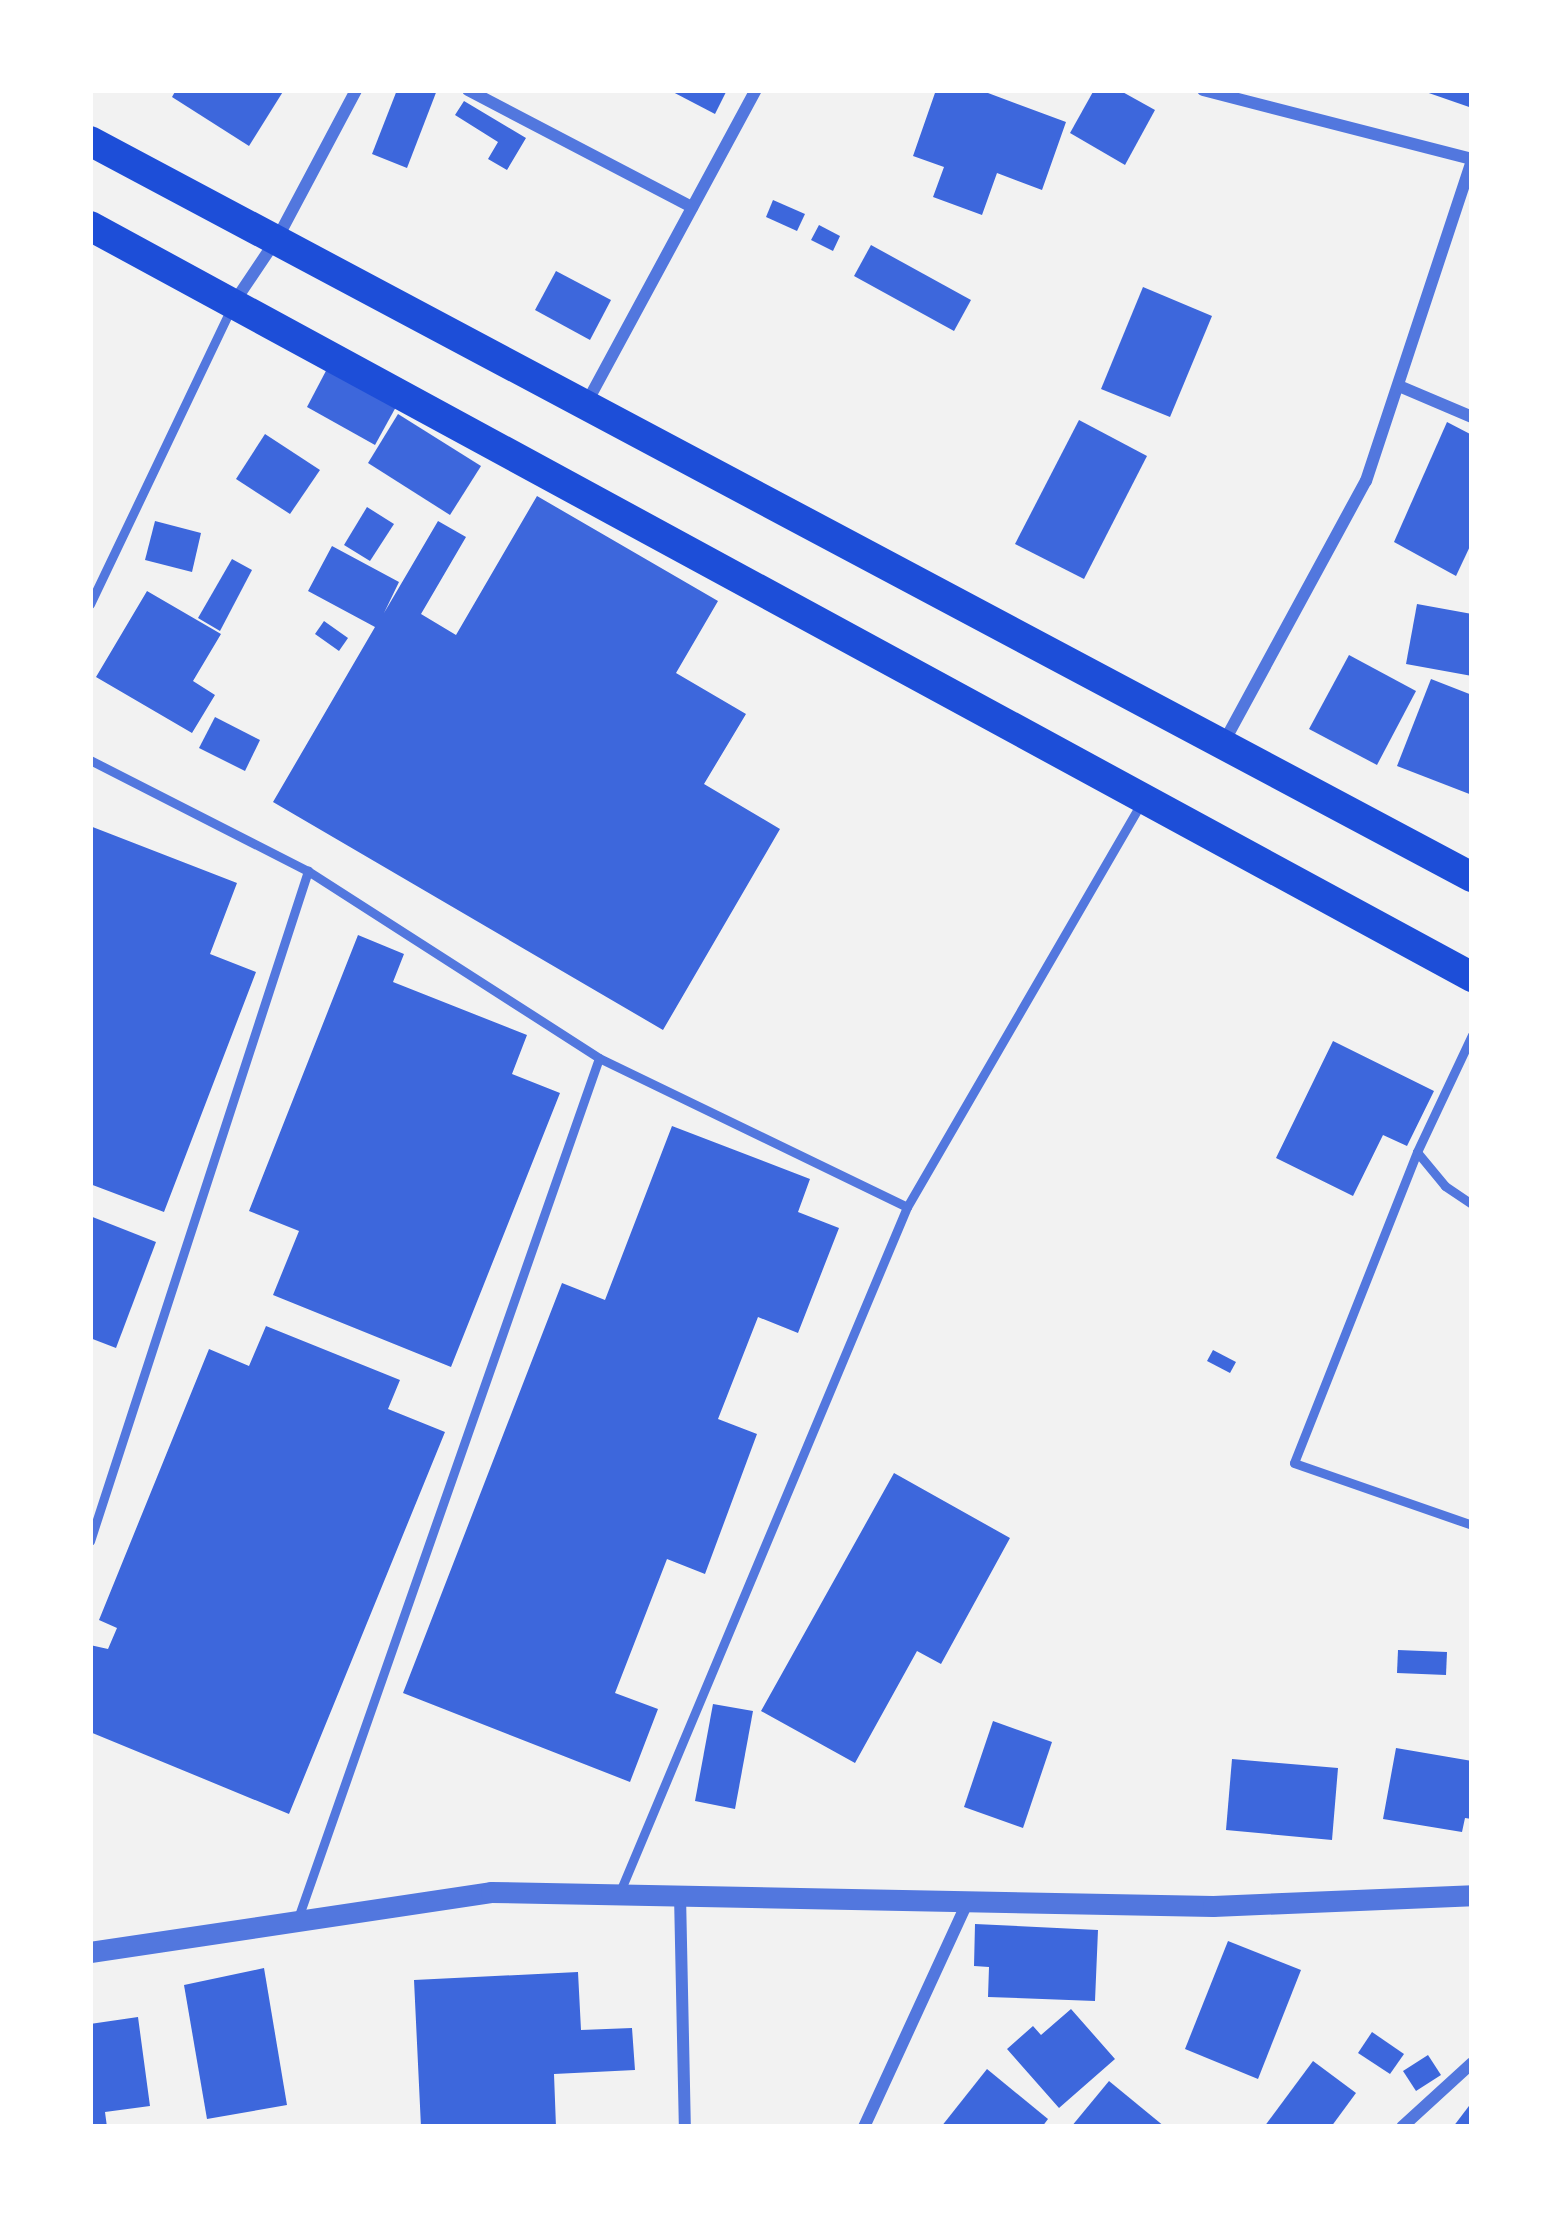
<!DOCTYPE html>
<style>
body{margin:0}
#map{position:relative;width:1562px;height:2217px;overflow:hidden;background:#f2f2f2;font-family:"Noto Serif",serif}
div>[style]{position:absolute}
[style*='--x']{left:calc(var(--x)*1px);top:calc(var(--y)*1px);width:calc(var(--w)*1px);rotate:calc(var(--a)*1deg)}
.building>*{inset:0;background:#3d67dc}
.service>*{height:9px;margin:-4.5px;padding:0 4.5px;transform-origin:4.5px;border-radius:4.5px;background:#5277de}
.minor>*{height:12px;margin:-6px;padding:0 6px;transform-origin:6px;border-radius:6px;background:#5277de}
.tertiary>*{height:21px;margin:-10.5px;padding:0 10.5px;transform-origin:10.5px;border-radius:10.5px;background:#5277de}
.primary>*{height:30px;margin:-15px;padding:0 15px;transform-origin:15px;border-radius:15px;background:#1d4ed8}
span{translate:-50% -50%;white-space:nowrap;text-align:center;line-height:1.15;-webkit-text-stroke:10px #fff;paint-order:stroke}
.frame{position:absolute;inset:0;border:93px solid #fff;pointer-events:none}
</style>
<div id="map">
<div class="building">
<i style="clip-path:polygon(176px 90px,284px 90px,249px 146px,172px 97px)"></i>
<i style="clip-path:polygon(397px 90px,437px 90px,407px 168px,372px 154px)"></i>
<i style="clip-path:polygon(669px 90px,727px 90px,715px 114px)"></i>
<i style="clip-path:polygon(936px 90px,980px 90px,1066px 122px,1042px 190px,997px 173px,982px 215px,933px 197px,944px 167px,913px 156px)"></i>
<i style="clip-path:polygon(1094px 90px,1119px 90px,1155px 110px,1125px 165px,1070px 133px)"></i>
<i style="clip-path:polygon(1423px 90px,1472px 90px,1472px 108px,1423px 91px)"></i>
<i style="clip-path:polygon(464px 101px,526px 138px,507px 170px,488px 159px,498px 142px,455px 115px)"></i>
<i style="clip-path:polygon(773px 200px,805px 214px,797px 231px,766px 217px)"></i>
<i style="clip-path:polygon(819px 225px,840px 236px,833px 251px,811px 240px)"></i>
<i style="clip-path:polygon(871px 245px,971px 300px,954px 331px,854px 276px)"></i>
<i style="clip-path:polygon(556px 271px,611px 300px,590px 340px,535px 310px)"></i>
<i style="clip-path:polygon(1143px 287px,1212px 316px,1170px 417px,1101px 389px)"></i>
<i style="clip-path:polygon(328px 367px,397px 405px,375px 445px,307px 407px)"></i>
<i style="clip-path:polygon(398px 414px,481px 466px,450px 515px,368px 463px)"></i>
<i style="clip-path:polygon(1079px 420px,1147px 456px,1084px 579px,1015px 544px)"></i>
<i style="clip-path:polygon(1447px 422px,1472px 435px,1472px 542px,1456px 576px,1394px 542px)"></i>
<i style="clip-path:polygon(265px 434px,320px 470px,290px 514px,236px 479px)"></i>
<i style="clip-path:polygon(537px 496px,718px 601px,676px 673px,746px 714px,704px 784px,780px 829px,663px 1030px,273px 802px,375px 627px,308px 591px,332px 546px,399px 582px,384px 613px,438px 521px,466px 537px,421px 614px,456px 635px)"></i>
<i style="clip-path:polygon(367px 507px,394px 524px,370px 561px,344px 545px)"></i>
<i style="clip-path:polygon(155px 521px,201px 533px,192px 572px,145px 560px)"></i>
<i style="clip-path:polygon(232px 559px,252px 570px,220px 631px,198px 618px)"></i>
<i style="clip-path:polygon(147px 591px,221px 634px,193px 681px,215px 695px,192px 733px,96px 677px)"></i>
<i style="clip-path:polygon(1417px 604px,1472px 614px,1472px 676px,1406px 664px)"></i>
<i style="clip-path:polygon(324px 621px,348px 638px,339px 651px,315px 634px)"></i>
<i style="clip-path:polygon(1349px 655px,1416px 691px,1377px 765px,1309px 729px)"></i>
<i style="clip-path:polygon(1431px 679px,1472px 695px,1472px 795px,1397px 766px)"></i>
<i style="clip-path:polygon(215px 717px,260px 740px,245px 771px,199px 748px)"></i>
<i style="clip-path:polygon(90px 826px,237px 883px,210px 954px,256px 972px,164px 1212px,90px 1184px)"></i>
<i style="clip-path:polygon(358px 935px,404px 954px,393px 982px,527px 1035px,512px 1074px,560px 1093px,451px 1367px,273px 1295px,299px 1231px,249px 1211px)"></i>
<i style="clip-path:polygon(1333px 1041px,1434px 1091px,1407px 1146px,1383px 1135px,1353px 1196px,1276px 1158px)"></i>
<i style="clip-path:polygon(672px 1126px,810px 1179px,798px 1212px,839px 1228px,798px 1333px,758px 1317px,718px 1419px,757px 1434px,705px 1574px,667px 1559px,615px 1693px,658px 1709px,630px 1782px,403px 1693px,562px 1283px,605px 1300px)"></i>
<i style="clip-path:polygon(90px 1216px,156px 1242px,116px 1348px,90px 1338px)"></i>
<i style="clip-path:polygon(266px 1326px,400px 1380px,388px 1409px,445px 1432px,289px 1814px,90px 1732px,90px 1645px,108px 1649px,117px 1628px,99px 1620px,209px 1349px,249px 1366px)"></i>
<i style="clip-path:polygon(1213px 1350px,1236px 1362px,1230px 1373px,1207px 1361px)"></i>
<i style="clip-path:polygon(894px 1473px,1010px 1538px,941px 1664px,917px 1651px,855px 1763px,761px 1711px)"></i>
<i style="clip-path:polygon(1398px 1650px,1447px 1652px,1446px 1675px,1397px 1673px)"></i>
<i style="clip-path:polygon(713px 1704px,753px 1711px,735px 1809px,695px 1801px)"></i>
<i style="clip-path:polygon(993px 1721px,1052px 1742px,1023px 1828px,964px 1807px)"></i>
<i style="clip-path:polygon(1396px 1748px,1472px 1761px,1472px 1819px,1465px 1818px,1462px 1832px,1383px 1819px)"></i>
<i style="clip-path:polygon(1232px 1759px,1338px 1768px,1332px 1840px,1226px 1830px)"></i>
<i style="clip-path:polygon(975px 1924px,1098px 1930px,1095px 2001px,988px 1997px,989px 1967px,974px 1966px)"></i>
<i style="clip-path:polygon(1228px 1941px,1301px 1970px,1258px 2079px,1185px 2049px)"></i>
<i style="clip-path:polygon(264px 1968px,287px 2105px,207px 2119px,184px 1985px)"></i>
<i style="clip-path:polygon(578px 1972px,581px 2030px,632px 2028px,635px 2070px,554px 2074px,556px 2127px,421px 2127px,414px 1980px)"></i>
<i style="clip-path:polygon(1071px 2009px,1115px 2059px,1059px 2108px,1007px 2049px,1033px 2026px,1041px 2035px)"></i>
<i style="clip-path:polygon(138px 2017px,150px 2106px,105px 2112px,107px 2127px,90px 2127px,90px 2024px)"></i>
<i style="clip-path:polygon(1372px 2032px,1404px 2054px,1390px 2074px,1358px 2053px)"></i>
<i style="clip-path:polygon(1428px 2055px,1441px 2075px,1416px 2091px,1403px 2071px)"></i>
<i style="clip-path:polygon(1313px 2061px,1356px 2093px,1331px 2127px,1264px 2127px)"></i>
<i style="clip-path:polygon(987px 2069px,1048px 2119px,1042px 2127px,941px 2127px)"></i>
<i style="clip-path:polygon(1109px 2081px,1165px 2127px,1071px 2127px)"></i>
<i style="clip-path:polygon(1472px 2102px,1472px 2127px,1453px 2127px)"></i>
</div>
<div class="service">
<i style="--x:90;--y:604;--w:325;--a:-64.5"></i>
<i style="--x:90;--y:760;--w:245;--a:27"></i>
<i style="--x:308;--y:871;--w:346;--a:32.7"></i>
<i style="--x:599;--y:1058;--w:342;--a:25.8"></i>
<i style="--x:1472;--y:1035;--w:129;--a:115.2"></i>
<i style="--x:1417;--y:1152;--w:44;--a:50.5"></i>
<i style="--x:1445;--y:1186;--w:32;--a:34"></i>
<i style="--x:1417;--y:1152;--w:334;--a:111.6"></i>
<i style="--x:1294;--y:1463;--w:188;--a:19.2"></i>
<i style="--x:90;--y:1541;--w:705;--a:-71.98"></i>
<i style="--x:619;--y:1894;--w:745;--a:-67.26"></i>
<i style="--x:907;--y:1207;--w:467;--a:-59.9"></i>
<i style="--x:297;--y:1921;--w:914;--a:-70.71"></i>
</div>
<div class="minor">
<i style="--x:468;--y:90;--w:253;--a:27.6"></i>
<i style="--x:1203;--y:90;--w:278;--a:14.4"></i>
<i style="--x:235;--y:301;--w:77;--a:-56.1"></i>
<i style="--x:278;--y:237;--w:166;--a:-62"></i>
<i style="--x:1399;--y:386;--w:79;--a:23"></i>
<i style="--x:586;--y:404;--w:357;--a:-61.6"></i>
<i style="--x:1224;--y:742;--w:297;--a:-61.5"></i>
<i style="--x:1366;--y:481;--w:337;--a:-71.7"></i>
<i style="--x:680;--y:1895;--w:232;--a:88.8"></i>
<i style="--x:864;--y:2127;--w:249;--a:-65.3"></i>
<i style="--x:1402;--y:2127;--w:95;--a:-42.4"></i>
</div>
<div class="tertiary">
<i style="--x:90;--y:1952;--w:405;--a:-8.5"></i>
<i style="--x:491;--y:1892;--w:722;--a:1.11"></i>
<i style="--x:1213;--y:1906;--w:259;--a:-2.4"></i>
</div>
<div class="primary">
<i style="--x:90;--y:141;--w:1566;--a:28.04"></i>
<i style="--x:90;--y:226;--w:1573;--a:28.52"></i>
</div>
<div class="frame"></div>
</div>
